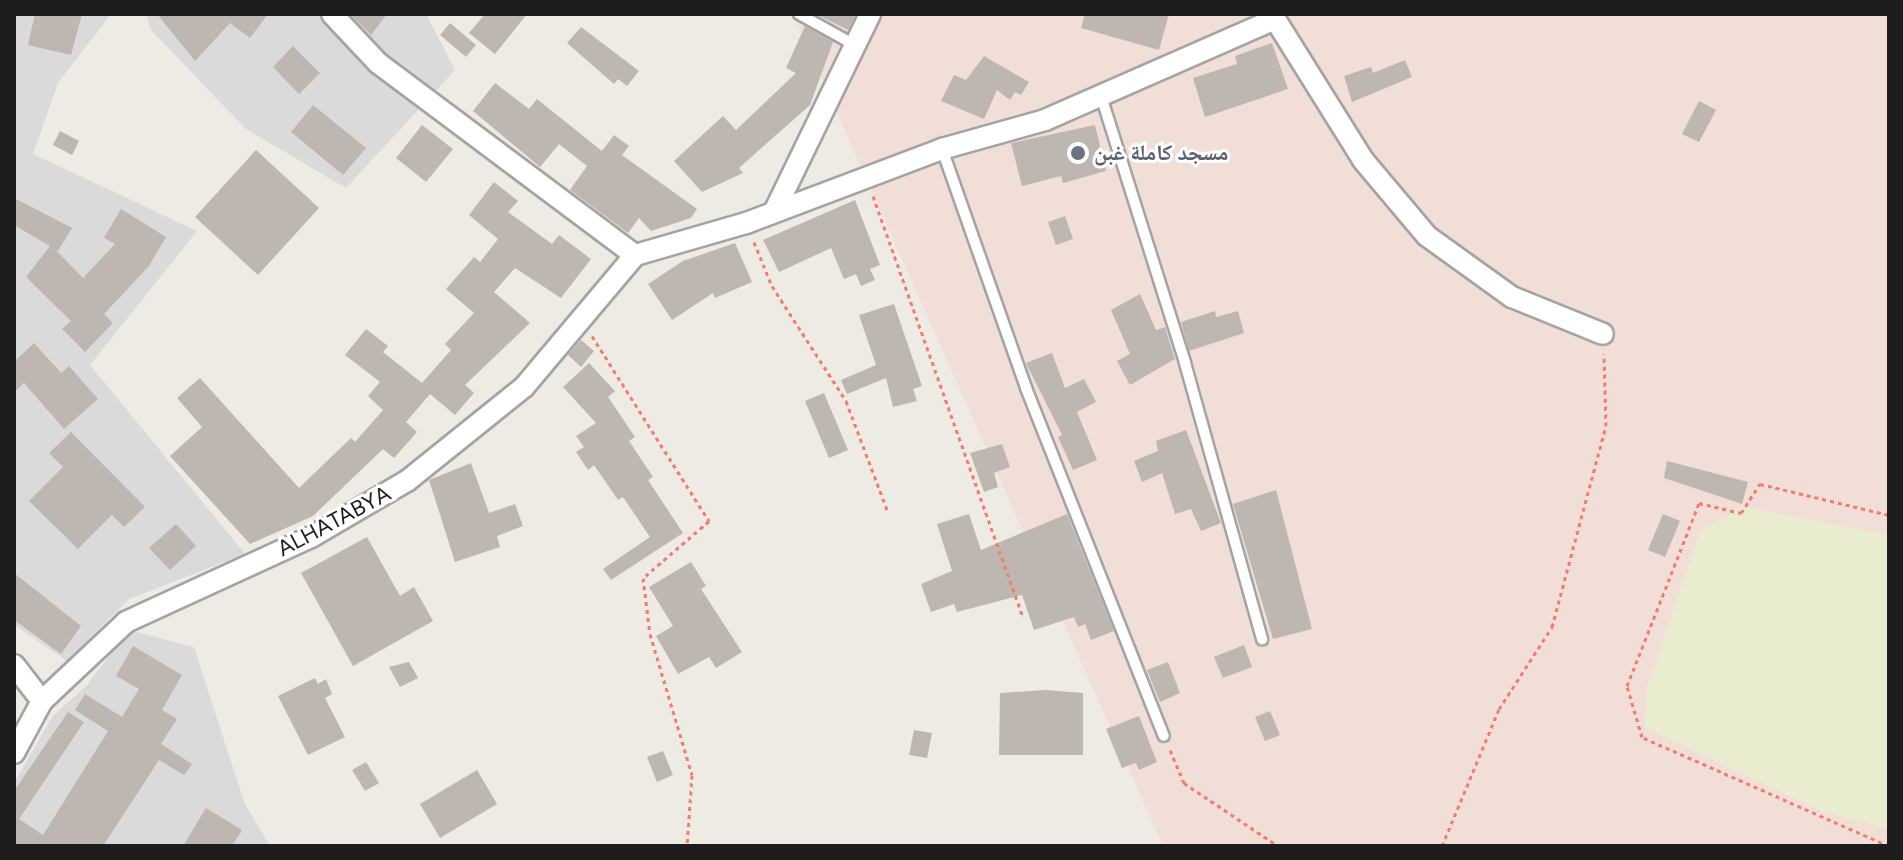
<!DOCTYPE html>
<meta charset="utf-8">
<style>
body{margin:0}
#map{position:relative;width:1903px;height:860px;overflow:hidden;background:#eeebe4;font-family:Figtree,"Noto Naskh Arabic",sans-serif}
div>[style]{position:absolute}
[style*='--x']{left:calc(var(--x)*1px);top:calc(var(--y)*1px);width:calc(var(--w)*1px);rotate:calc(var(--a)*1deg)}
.residential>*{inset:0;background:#dbdada}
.military>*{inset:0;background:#f0ded7}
.farmland>*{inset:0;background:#eaeccf}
.building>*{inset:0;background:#beb6b0}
.path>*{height:3px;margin-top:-1.5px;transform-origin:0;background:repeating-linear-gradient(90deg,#f47b6f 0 4px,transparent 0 8px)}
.roads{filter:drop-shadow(2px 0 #a4a4a4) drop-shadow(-2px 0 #a4a4a4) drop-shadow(0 2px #a4a4a4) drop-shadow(0 -2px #a4a4a4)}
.service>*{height:10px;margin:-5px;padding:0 5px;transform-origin:5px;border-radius:5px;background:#fff}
.minor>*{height:20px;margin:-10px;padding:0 10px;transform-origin:10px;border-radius:10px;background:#fff}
.dots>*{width:22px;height:22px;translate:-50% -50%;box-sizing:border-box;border:4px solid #fff;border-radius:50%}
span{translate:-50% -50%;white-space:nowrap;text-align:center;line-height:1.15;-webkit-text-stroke:6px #fff;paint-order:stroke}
.worship-label{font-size:22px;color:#5b616d;font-weight:700}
.left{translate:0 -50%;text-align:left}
.street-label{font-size:22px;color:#1d1d1d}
.frame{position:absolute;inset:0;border:16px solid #1d1d1d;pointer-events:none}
</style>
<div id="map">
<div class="residential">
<i style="clip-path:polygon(14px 14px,111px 14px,58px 83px,33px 154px,197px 231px,90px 365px,245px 554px,129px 599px,67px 661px,14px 625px)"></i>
<i style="clip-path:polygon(146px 14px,426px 14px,455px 70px,346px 188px,246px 129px,151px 30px)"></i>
<i style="clip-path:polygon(129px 630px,194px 647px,244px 802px,270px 846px,14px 846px,14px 783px,52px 717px,87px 685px)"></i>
</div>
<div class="military">
<i style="clip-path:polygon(793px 14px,1889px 14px,1889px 846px,1163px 846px)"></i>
</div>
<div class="farmland">
<i style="clip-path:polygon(1744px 507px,1889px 535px,1889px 829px,1824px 812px,1645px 728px,1646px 689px,1701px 530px)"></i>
</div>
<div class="building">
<i style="clip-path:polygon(35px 14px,82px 14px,71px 55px,28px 45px)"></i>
<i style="clip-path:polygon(157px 14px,268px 14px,250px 38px,230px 23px,195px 61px)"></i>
<i style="clip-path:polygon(350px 14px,387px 14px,371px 35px)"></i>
<i style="clip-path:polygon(485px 14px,527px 14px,495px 54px,469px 33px)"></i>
<i style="clip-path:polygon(816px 14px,856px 14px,848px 30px)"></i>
<i style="clip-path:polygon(1085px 14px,1169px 14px,1159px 50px,1081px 28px)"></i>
<i style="clip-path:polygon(450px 23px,476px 45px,466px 57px,440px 35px)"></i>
<i style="clip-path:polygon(805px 26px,833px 42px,810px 105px,739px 168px,743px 173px,702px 192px,674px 161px,723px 116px,736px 130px,796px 73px,786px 68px)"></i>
<i style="clip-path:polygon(581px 27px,639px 71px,627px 86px,618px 79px,614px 84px,567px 43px)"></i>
<i style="clip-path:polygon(1272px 43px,1288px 89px,1205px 117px,1193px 78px,1237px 64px,1235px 56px)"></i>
<i style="clip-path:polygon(293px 46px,320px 73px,299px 94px,273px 67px)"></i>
<i style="clip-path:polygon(984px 56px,1029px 82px,1021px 95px,1015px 92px,1010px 100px,997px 90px,984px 119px,941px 101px,954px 75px,966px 80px)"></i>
<i style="clip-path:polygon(1405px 60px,1412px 77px,1352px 102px,1344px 76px,1371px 67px,1373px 73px)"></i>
<i style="clip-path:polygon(495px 83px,529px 109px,537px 99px,602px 151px,614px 135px,629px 146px,622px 155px,697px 209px,691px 218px,651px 231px,639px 218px,628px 233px,570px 190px,587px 166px,559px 144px,540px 167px,473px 111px)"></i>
<i style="clip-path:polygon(1699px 101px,1716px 110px,1699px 142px,1682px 134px)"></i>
<i style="clip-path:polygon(313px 105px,366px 148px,343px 175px,291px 132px)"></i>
<i style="clip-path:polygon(422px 125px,453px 149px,426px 182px,396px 158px)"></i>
<i style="clip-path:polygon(1095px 125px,1106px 171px,1063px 183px,1061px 176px,1022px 186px,1011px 143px)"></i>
<i style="clip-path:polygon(60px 131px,79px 141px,72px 155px,53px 145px)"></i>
<i style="clip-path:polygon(256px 150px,319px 208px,258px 275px,195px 217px)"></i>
<i style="clip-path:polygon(494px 182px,518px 201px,508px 212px,552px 244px,559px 235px,591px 259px,561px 298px,515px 268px,494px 292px,530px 323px,465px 385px,474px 393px,455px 415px,430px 394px,406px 422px,417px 432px,394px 458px,383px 449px,313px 516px,250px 544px,170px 456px,202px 427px,177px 398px,200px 378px,299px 488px,351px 438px,355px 442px,383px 410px,368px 396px,380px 382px,345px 355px,366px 329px,388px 346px,383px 352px,422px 383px,451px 350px,445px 344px,474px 313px,446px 289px,474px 257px,480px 262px,498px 239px,469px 215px)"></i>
<i style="clip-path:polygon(14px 198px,72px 228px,58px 251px,54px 248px,83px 278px,115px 244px,104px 238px,121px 209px,166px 237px,149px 266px,104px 314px,113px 323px,85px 352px,62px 329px,71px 321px,26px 277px,50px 246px,14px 225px)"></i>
<i style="clip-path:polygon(855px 200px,880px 265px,870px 269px,875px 280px,861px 286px,856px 274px,844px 279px,831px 248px,779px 272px,763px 240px)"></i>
<i style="clip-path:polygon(1065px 216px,1073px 239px,1056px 245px,1048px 222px)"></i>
<i style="clip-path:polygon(735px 243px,752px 282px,715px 298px,713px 293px,672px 320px,648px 284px,683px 261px)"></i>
<i style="clip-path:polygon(1140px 294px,1156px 330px,1165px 327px,1175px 359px,1130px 385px,1117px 361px,1130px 354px,1111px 310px)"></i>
<i style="clip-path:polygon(894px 304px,922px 386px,913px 389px,917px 401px,893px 407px,886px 378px,847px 394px,841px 380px,876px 365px,859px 315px)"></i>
<i style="clip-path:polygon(1215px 311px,1216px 317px,1238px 311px,1244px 333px,1189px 351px,1181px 322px)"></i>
<i style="clip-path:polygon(581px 340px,594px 351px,581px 367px,568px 355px)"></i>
<i style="clip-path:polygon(34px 343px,61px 373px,69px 366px,98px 399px,64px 429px,24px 383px,14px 392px,14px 362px)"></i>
<i style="clip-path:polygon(1052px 353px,1065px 388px,1084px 379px,1096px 402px,1077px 412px,1097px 460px,1073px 470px,1058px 437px,1062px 435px,1026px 363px)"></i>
<i style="clip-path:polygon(589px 363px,615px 391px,608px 397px,635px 437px,629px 441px,653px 477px,648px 480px,683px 533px,611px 580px,603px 569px,650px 537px,623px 497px,618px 500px,594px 465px,588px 470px,576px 452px,584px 447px,576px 436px,596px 423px,563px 387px)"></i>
<i style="clip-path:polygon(824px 393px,848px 450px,829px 458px,805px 401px)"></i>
<i style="clip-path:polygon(1186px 430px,1221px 523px,1201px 531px,1191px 509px,1175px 514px,1162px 473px,1142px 482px,1134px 461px,1158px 451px,1156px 441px)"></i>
<i style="clip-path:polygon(71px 432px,145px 507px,124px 527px,112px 515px,78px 549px,29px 501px,63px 467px,49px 453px)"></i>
<i style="clip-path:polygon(1002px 444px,1010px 467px,994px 473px,998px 487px,984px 492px,970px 453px)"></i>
<i style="clip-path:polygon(1667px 461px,1748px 482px,1742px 504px,1664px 478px)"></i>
<i style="clip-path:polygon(471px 463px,489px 513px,515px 504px,523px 526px,497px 536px,500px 547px,455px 562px,429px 480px)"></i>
<i style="clip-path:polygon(1276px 490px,1312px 629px,1273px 639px,1233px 504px)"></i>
<i style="clip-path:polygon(969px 514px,981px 550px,1067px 514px,1114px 631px,1091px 640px,1085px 624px,1078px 627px,1074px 617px,1034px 630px,1022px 595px,957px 612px,954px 604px,931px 612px,921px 584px,952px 571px,937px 524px)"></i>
<i style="clip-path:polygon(1663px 514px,1680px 521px,1665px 557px,1648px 550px)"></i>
<i style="clip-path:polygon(176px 524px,196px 546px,170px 570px,149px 548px)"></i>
<i style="clip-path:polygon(367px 537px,400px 596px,414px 587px,433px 621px,353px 666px,301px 573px)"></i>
<i style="clip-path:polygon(691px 562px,706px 586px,701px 589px,742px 652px,716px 668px,709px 657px,678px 674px,656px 636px,673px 626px,649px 587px)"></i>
<i style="clip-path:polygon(14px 573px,81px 626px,61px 654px,14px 620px)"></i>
<i style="clip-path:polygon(1244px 645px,1252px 667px,1223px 678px,1214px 657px)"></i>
<i style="clip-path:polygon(133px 646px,182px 675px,162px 710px,177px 719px,161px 744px,192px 764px,184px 775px,159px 760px,103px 846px,14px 846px,14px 791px,68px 712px,84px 722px,19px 819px,43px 835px,108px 731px,75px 710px,85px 694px,122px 717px,139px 689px,116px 676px)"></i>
<i style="clip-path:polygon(409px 662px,418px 678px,400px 687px,389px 667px)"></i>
<i style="clip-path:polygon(1168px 662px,1180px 693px,1160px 702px,1147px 670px)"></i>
<i style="clip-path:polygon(315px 678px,318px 684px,326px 679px,332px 694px,325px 698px,345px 737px,308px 755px,278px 696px)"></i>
<i style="clip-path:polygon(1046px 690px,1083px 693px,1083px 755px,999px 755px,1000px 693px)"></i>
<i style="clip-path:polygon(1270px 711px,1280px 735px,1265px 741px,1255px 717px)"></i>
<i style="clip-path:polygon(1139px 716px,1157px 762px,1139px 770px,1136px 763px,1122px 768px,1106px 729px)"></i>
<i style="clip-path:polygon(914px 730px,932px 733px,927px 758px,909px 755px)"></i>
<i style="clip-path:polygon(663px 751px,673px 775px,657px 782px,647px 757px)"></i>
<i style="clip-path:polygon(366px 762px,379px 783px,365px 791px,352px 770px)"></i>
<i style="clip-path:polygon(477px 770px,497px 804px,440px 838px,420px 804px)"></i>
<i style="clip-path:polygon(206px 808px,242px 830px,232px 846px,183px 846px)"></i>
</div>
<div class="path">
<i style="--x:873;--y:196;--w:448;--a:70.4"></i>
<i style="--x:754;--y:242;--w:48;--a:67.8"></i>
<i style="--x:772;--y:286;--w:137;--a:57.2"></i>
<i style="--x:846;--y:401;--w:119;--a:69.3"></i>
<i style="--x:592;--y:336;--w:219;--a:57.7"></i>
<i style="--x:709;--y:521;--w:87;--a:139.2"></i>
<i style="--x:643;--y:578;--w:56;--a:82.9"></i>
<i style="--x:650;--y:634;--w:147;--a:73.4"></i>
<i style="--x:692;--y:775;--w:71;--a:94"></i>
<i style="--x:1170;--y:750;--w:36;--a:67"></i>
<i style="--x:1184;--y:783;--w:113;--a:33.8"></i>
<i style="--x:1442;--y:846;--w:148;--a:-67.4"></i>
<i style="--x:1499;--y:709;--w:98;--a:-57.1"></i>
<i style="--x:1552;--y:627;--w:208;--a:-75"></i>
<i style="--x:1606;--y:426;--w:72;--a:-91.6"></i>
<i style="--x:1889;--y:846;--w:270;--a:-156.2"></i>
<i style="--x:1642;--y:737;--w:53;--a:-106.4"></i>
<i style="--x:1627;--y:686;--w:197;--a:-68.5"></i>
<i style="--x:1699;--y:503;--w:43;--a:13.4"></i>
<i style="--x:1741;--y:513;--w:35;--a:-57"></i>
<i style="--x:1760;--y:484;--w:133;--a:13.5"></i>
</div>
<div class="roads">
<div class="service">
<i style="--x:799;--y:14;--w:64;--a:29"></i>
<i style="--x:1101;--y:96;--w:280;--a:72.5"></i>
<i style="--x:1185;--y:363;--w:287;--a:74.4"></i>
<i style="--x:942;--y:149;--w:253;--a:70.6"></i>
<i style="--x:1026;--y:388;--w:374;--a:68.4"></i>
</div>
<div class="minor">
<i style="--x:332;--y:14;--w:67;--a:46.8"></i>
<i style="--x:378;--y:63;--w:321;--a:36.8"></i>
<i style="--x:774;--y:212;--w:220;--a:-64.1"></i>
<i style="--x:635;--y:255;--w:116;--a:-16.1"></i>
<i style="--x:746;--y:223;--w:210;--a:-20.7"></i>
<i style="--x:942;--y:149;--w:107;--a:-15.7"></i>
<i style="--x:1045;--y:120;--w:251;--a:-23.7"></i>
<i style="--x:1275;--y:19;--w:166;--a:58"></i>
<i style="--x:1363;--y:160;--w:99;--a:49.9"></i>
<i style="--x:1427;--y:236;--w:105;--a:35.7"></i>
<i style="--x:1512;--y:297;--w:98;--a:22.1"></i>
<i style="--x:14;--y:665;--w:46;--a:52.1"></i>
<i style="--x:14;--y:753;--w:59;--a:-61.7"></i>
<i style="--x:42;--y:701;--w:115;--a:-43.2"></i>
<i style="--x:126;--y:622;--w:204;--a:-24.7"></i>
<i style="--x:311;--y:537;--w:111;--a:-30.3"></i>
<i style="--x:407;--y:481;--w:150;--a:-38.8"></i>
<i style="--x:524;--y:387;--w:172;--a:-49.9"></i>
</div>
</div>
<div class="dots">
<i style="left:1078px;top:153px;background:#6b7280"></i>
</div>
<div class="worship-label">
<span class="left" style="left:1094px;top:153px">مسجد كاملة غبن</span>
</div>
<div class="street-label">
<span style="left:334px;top:521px;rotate:-28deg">ALHATABYA</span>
</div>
<div class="frame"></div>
</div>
